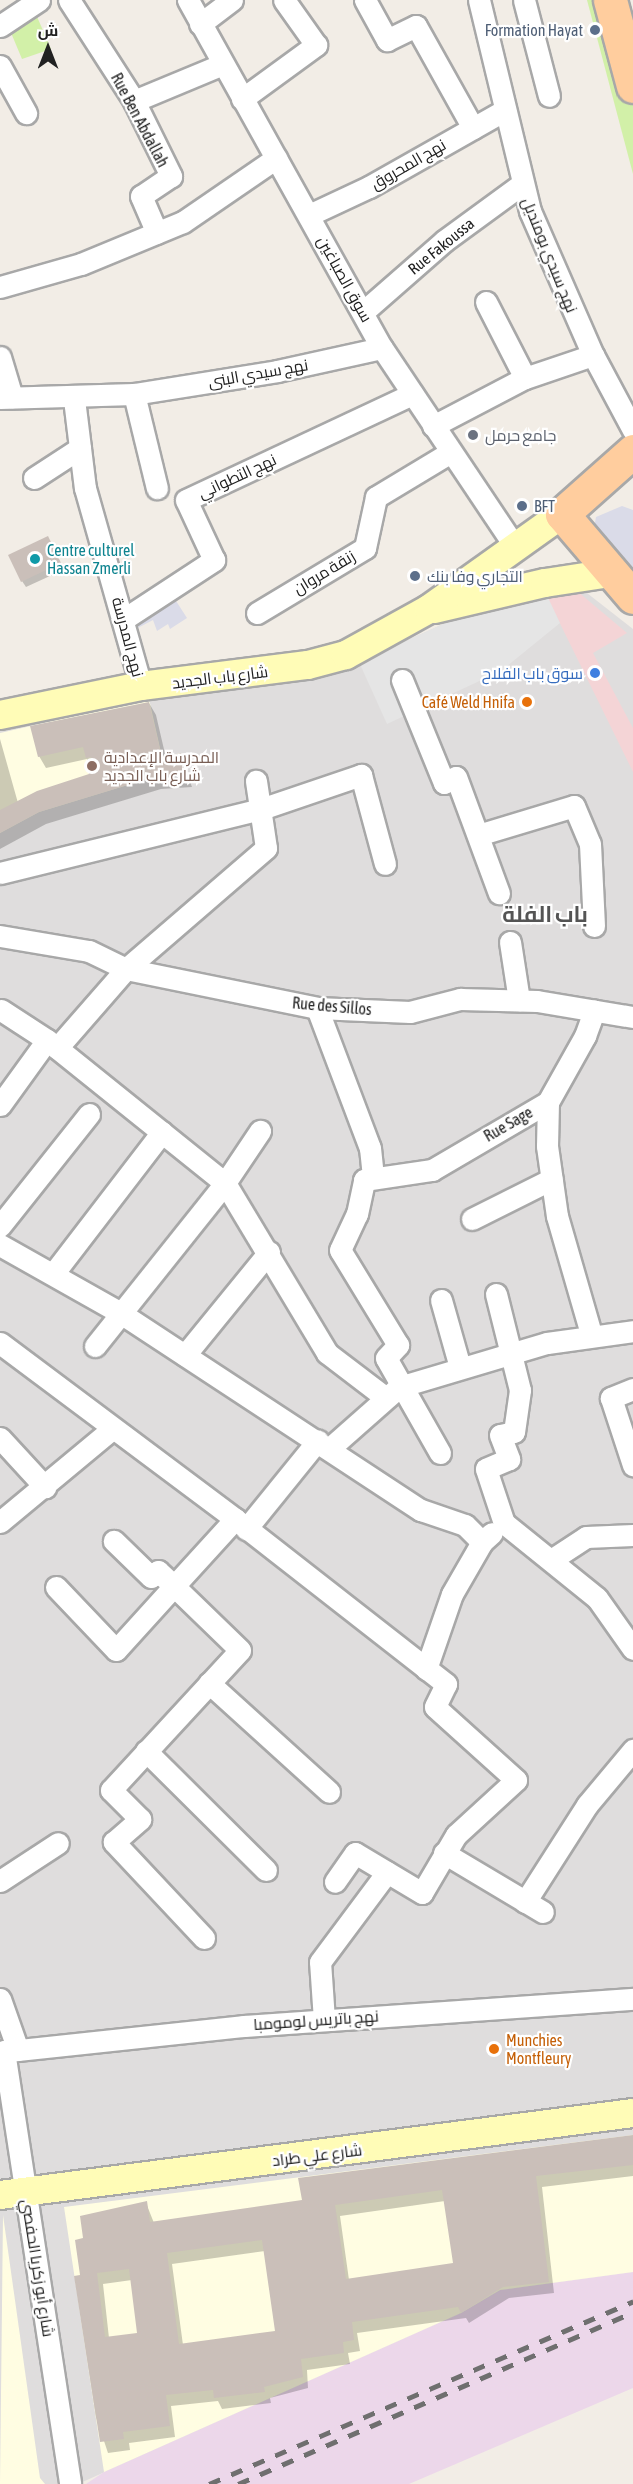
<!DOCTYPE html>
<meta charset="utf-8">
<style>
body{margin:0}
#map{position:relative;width:633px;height:2484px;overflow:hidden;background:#f2ede6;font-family:"Asap Condensed",Cairo,sans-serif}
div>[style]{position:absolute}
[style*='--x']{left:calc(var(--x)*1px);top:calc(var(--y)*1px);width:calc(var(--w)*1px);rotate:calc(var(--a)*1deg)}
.residential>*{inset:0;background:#dfdddd}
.commercial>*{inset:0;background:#f4d4d6}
.industrial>*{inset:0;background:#ecd7ea}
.education>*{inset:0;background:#fffde2}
.grass>*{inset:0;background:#d2f0a8}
.parking>*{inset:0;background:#e5e5e5}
.plaza>*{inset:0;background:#dadbe8}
.shadow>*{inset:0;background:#0003}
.building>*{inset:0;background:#cabfb9}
.roads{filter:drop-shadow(2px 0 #a8a8a8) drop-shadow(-2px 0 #a8a8a8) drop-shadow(0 2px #a8a8a8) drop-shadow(0 -2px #a8a8a8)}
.street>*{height:21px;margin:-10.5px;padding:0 10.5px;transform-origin:10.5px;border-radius:10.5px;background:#fff}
.secondary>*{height:28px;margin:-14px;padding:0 14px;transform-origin:14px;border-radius:14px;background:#fffcb7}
.primary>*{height:33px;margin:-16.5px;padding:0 16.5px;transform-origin:16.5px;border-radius:16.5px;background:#ffcd9e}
.rail>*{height:4.5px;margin-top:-2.25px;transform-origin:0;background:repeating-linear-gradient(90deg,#6f6f6f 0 12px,transparent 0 24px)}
.dots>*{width:16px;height:16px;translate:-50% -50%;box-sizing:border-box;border:3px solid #fff;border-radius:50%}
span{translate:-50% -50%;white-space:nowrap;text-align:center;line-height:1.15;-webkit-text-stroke:4.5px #fff;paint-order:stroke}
.service-label{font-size:16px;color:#4e5e75}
.right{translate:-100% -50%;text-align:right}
.left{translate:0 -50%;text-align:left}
.street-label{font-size:16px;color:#212121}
.worship-label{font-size:16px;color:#5b616d}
.culture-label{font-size:16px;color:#0d838f}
.shop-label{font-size:16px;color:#366cbe}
.food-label{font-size:16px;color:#c56008}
.education-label{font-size:16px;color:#785e54}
.district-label{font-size:22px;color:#545454;font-weight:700}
.north{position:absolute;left:18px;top:18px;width:60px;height:60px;-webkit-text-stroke:4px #fff;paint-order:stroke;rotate:0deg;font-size:16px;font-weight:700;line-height:24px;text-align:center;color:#212121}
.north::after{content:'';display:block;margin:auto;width:21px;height:27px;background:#212121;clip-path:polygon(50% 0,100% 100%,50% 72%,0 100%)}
</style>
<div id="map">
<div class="residential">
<i style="clip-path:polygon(578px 586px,633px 629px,633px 2272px,500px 2290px,461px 2313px,78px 2484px,0 2484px,0 721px,359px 662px,481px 607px)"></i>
</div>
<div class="commercial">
<i style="clip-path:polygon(577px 591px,627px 633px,593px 653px,633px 728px,633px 772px,545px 593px)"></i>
</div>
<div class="industrial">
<i style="clip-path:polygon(633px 2272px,633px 2388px,409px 2484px,86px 2484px,104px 2472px,461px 2313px,500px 2290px)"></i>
</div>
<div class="education">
<i style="clip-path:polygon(149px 699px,162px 757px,181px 753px,186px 775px,154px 777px,39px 812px,0 833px,0 733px)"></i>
<i style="clip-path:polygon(633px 2135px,633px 2272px,500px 2290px,461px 2313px,104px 2472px,64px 2207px)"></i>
<i style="clip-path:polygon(3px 2215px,40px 2478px,45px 2484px,0 2484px)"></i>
</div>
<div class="grass">
<i style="clip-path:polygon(587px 0,628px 0,633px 20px,633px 174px)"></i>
<i style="clip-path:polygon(35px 12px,51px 49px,22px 59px,9px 28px)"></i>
</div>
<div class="parking">
<i style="clip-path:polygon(543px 587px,560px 623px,501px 671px,387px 724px,359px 662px,481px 607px)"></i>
</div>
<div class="plaza">
<i style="clip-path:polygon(622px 506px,633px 510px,633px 588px,593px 534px,596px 517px)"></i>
<i style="clip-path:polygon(169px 590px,187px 618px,170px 629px,168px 624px,157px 631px,153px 620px,128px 633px,124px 619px)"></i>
</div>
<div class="shadow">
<i style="clip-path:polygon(51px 544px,63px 570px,26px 587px,22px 581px)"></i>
<i style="clip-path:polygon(149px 703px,156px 715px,166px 758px,180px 755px,192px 787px,161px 789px,46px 824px,0 849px,0 739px,18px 803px,91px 775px,87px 759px,46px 768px,39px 756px)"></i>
<i style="clip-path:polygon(evenodd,633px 2138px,633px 2176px,542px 2187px,554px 2293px,509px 2298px,469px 2323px,466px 2318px,357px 2333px,360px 2351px,348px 2353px,350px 2364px,307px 2370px,308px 2388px,270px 2398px,271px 2403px,222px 2409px,218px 2401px,171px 2406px,175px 2437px,129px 2443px,130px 2450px,108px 2453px,96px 2417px,75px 2277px,82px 2276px,85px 2240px,146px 2203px,154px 2223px,303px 2201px,633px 2138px,445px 2201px,455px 2265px,349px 2280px,340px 2216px,445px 2201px,633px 2138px,265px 2251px,277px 2332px,183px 2345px,172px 2264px,265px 2251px,633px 2138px,132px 2280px,138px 2334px,109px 2338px,103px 2284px,132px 2280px)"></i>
</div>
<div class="building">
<i style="clip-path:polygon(48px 536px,61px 563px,21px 582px,8px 555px)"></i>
<i style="clip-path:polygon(149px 702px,162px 758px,181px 753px,186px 775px,154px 777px,39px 812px,0 833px,0 810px,37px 791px,89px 774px,87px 765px,93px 762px,91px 757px,86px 758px,83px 747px,38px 757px,30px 726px)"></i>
<i style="clip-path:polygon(evenodd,633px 2135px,633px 2165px,536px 2176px,549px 2282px,503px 2287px,461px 2313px,458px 2307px,352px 2322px,354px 2340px,343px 2342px,344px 2353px,301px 2359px,303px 2377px,264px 2387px,265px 2392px,214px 2398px,213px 2390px,166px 2395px,170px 2426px,123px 2432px,124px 2439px,100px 2442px,74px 2276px,80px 2275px,75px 2240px,83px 2238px,80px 2216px,147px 2201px,150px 2222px,302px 2200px,298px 2178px,633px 2135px,442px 2190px,453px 2263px,346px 2279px,335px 2205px,442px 2190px,633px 2135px,262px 2240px,275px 2331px,179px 2344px,167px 2253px,262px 2240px,633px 2135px,129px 2269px,137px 2333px,105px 2337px,97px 2273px,129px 2269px)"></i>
</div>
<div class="roads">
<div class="street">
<i style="--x:69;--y:0;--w:120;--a:57.2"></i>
<i style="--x:134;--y:101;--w:84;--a:63.7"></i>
<i style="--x:171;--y:176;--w:36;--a:146"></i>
<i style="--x:141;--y:196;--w:40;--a:66.6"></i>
<i style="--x:188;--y:0;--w:398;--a:60.9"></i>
<i style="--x:382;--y:348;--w:241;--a:56.2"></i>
<i style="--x:365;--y:0;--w:46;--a:61.2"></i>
<i style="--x:387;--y:40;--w:32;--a:-26"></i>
<i style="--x:416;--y:26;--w:117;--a:60.8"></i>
<i style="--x:479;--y:0;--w:217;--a:76.4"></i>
<i style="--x:530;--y:211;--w:157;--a:66.4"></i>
<i style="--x:593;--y:355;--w:85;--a:61.9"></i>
<i style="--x:524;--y:0;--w:99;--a:75.4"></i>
<i style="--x:200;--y:24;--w:40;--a:-37"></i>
<i style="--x:0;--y:26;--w:47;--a:-33.7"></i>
<i style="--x:0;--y:66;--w:54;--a:61"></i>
<i style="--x:242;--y:99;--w:92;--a:-36.1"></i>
<i style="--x:316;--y:45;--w:55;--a:-125.4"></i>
<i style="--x:134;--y:101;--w:96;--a:-22.6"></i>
<i style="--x:309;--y:215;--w:66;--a:-25"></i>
<i style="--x:369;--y:187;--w:156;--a:-29.5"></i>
<i style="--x:0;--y:287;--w:84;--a:-15.9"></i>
<i style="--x:81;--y:264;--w:110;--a:-22.4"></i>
<i style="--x:183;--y:222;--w:113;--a:-34.5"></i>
<i style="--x:486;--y:302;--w:85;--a:62.8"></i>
<i style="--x:363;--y:312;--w:108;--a:-41.2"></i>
<i style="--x:444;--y:241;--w:97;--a:-36.2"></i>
<i style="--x:0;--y:357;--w:42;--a:73.3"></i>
<i style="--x:134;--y:394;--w:97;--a:76.3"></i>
<i style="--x:0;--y:398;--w:134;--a:-1.7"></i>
<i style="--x:134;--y:394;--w:145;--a:-9.1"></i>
<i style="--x:277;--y:371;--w:107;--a:-12.4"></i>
<i style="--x:74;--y:399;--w:90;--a:83"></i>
<i style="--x:85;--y:488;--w:206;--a:74.2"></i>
<i style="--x:433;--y:426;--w:104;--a:-27.6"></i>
<i style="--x:525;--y:378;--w:72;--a:-18.7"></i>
<i style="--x:34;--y:478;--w:55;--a:-33.1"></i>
<i style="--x:257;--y:613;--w:126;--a:-31"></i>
<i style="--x:365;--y:548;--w:52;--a:-77.8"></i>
<i style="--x:376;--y:497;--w:87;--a:-31"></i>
<i style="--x:124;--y:619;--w:108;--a:-33.2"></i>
<i style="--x:214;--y:560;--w:66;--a:-115"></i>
<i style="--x:186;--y:500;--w:250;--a:-25.1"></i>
<i style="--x:402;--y:680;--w:111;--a:67.8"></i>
<i style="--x:444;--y:783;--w:13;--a:-27"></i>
<i style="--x:456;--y:777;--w:124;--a:69.7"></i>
<i style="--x:478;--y:835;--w:100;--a:-16.8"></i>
<i style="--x:574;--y:806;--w:41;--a:67.2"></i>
<i style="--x:590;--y:844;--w:82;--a:87.2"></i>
<i style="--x:0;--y:873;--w:269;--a:-13.8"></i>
<i style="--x:261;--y:809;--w:106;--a:-18.8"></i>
<i style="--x:361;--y:775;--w:92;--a:74.9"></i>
<i style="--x:0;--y:936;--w:90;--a:9.6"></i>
<i style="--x:89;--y:951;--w:41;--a:25.9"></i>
<i style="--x:126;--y:969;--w:195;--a:11.5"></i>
<i style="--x:317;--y:1008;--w:93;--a:2.5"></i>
<i style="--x:410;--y:1012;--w:52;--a:-14.6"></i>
<i style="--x:460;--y:999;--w:77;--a:1.5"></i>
<i style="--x:537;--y:1001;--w:97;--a:9.5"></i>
<i style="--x:510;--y:942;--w:59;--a:81.2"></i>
<i style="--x:317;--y:1008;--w:150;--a:69.3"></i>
<i style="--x:370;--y:1148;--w:29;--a:84"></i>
<i style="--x:1;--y:1010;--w:55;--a:33.1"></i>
<i style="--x:47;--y:1040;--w:228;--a:38.8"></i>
<i style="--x:225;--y:1183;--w:198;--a:59"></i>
<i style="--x:327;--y:1353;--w:74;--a:37.3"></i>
<i style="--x:57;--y:1048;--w:105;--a:-48.9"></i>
<i style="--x:126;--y:969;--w:185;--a:-40.8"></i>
<i style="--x:266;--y:848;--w:68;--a:-98.5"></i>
<i style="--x:548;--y:1102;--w:44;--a:91.3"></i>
<i style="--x:547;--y:1146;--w:71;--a:81.9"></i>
<i style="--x:557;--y:1216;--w:123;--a:73.9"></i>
<i style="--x:0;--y:1105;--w:80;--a:-54.1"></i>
<i style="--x:472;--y:1219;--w:89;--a:-26.6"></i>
<i style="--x:0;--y:1226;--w:143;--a:-51.5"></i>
<i style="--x:0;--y:1245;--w:137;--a:29.4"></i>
<i style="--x:119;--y:1312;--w:361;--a:33.3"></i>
<i style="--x:421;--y:1510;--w:46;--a:18.8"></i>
<i style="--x:465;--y:1525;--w:24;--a:45"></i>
<i style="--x:53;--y:1274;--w:179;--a:-52.5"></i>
<i style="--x:496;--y:1294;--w:99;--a:76"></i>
<i style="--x:520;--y:1390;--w:42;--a:98.1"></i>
<i style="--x:514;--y:1432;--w:14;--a:168"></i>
<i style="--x:500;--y:1435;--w:26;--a:69"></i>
<i style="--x:509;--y:1459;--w:25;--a:157"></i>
<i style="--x:486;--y:1469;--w:57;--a:71.6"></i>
<i style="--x:504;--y:1523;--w:119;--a:38.9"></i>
<i style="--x:597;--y:1598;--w:62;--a:54.8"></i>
<i style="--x:441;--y:1300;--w:70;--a:74.2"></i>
<i style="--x:0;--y:1343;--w:294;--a:36.8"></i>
<i style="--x:235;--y:1519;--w:268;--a:38"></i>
<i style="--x:446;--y:1684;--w:25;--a:116"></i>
<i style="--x:435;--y:1707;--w:109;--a:42"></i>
<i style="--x:516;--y:1780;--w:81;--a:137.5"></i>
<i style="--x:456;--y:1835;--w:67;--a:120.4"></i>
<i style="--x:422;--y:1893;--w:78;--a:-149.2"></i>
<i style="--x:355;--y:1853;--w:35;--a:125"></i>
<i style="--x:95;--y:1346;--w:208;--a:-51.4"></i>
<i style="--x:225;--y:1183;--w:63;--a:-56.1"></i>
<i style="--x:185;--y:1355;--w:133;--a:-50.8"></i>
<i style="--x:633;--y:1389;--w:24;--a:158"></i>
<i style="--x:611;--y:1398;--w:71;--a:71.8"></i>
<i style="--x:0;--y:1438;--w:67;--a:47.4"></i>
<i style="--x:330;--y:1448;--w:92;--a:-41.5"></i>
<i style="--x:399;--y:1387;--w:154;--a:-16.6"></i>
<i style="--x:547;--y:1343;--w:87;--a:-7.9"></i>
<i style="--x:440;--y:1453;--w:109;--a:-119.6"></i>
<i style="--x:386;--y:1358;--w:18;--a:-47"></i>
<i style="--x:398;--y:1345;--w:111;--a:-121.4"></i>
<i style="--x:340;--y:1250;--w:40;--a:-65"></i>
<i style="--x:357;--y:1214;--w:35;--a:-78"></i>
<i style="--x:364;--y:1180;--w:69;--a:-8.4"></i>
<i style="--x:432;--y:1170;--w:134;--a:-30.4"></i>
<i style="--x:548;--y:1102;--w:76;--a:-60.7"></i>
<i style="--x:585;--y:1036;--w:27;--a:-70"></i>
<i style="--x:0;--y:1522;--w:144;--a:-39.7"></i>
<i style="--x:246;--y:1529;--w:114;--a:-51"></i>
<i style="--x:551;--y:1560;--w:42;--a:-33.3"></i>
<i style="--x:586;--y:1537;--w:47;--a:-2.4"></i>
<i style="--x:56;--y:1587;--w:87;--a:46.4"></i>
<i style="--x:116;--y:1650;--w:86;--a:-47.8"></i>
<i style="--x:174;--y:1586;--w:22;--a:-137"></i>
<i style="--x:158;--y:1571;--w:9;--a:139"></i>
<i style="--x:151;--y:1577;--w:52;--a:-135.8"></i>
<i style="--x:426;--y:1669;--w:79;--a:-70.9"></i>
<i style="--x:452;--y:1594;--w:60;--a:-60"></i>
<i style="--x:482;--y:1542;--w:13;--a:-42"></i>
<i style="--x:209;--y:1683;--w:162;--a:42.2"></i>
<i style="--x:146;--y:1751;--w:169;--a:44.8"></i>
<i style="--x:444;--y:1853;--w:115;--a:30.8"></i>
<i style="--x:0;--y:1881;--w:69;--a:-33.2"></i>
<i style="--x:525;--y:1902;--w:115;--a:-57.4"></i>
<i style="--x:587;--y:1805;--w:72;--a:-50.1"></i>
<i style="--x:204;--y:1938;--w:132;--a:-133.2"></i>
<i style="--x:114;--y:1842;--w:35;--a:-41"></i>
<i style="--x:140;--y:1819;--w:41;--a:-135"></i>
<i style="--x:111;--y:1790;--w:190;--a:-47.3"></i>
<i style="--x:240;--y:1650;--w:92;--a:-135.9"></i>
<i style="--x:174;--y:1586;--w:91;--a:-47.7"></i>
<i style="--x:0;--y:1999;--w:54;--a:70.6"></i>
<i style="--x:324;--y:2020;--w:58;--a:-93.9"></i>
<i style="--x:320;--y:1962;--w:112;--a:-53.3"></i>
<i style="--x:4;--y:2051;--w:438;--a:81.3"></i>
<i style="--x:0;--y:2052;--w:245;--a:-6.1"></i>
<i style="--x:244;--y:2026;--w:390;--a:-4"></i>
</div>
<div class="secondary">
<i style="--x:434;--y:609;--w:114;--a:-13.2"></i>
<i style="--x:545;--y:583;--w:66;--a:-8.7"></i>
<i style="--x:0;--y:715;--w:144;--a:-11.6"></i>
<i style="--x:141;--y:686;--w:168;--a:-7.2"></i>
<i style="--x:308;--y:665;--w:39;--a:-15"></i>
<i style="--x:346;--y:655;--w:95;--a:-29"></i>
<i style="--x:429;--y:609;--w:163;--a:-35.5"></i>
<i style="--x:0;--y:2195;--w:638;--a:-7.38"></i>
</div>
<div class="primary">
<i style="--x:610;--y:0;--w:89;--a:75"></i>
<i style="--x:633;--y:451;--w:95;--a:138.4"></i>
<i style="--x:562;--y:514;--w:109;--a:49.5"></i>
</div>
</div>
<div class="rail">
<i style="--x:209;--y:2484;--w:462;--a:-23.3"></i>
<i style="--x:238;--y:2484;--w:431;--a:-23.5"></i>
</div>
<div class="dots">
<i style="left:595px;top:30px;background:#5c6f8a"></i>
<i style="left:473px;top:435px;background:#6b7280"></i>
<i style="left:522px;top:506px;background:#5c6f8a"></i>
<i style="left:35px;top:559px;background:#0f9aa8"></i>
<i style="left:415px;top:576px;background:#5c6f8a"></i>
<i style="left:595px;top:673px;background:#3f7fe0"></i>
<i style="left:527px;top:702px;background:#e8710a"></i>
<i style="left:92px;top:766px;background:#8d6e63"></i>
<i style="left:494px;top:2049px;background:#e8710a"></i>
</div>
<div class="service-label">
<span class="right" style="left:583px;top:30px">Formation Hayat</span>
<span class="left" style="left:534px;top:506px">BFT</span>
<span class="left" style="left:427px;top:576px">التجاري وفا بنك</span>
</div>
<div class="street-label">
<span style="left:140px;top:120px;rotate:62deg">Rue Ben Abdallah</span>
<span style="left:408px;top:164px;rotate:-30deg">نهج المحروق</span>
<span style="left:441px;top:246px;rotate:-39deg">Rue Fakoussa</span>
<span style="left:550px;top:255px;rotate:68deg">نهج سيدي بومنديل</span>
<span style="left:345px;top:279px;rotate:61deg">سوق الصباغين</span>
<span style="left:258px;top:373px;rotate:-10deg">نهج سيدي البنى</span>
<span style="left:237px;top:476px;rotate:-25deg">نهج التطواني</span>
<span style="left:324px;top:572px;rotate:-31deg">زنقة مروان</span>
<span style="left:128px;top:637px;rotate:75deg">نهج المدرسة</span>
<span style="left:220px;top:677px;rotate:-7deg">شارع باب الجديد</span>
<span style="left:332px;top:1006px;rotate:5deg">Rue des Sillos</span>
<span style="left:508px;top:1124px;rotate:-30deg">Rue Sage</span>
<span style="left:316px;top:2020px;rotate:-4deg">نهج باتريس لومومبا</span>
<span style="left:317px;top:2155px;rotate:-7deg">شارع علي طراد</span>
<span style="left:38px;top:2268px;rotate:81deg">شارع أبو زكريا الحفصي</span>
</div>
<div class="worship-label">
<span class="left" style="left:485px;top:435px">جامع حرمل</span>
</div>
<div class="culture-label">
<span class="left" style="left:47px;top:559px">Centre culturel<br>Hassan Zmerli</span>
</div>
<div class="shop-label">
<span class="right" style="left:583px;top:673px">سوق باب الفلاح</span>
</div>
<div class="food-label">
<span class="right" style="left:515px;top:702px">Café Weld Hnifa</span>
<span class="left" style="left:506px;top:2049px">Munchies<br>Montfleury</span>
</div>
<div class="education-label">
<span class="left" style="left:104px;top:766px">المدرسة الإعدادية<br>شارع باب الجديد</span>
</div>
<div class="district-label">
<span style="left:545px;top:915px">باب الفلة</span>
</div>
<div class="north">ش</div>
</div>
